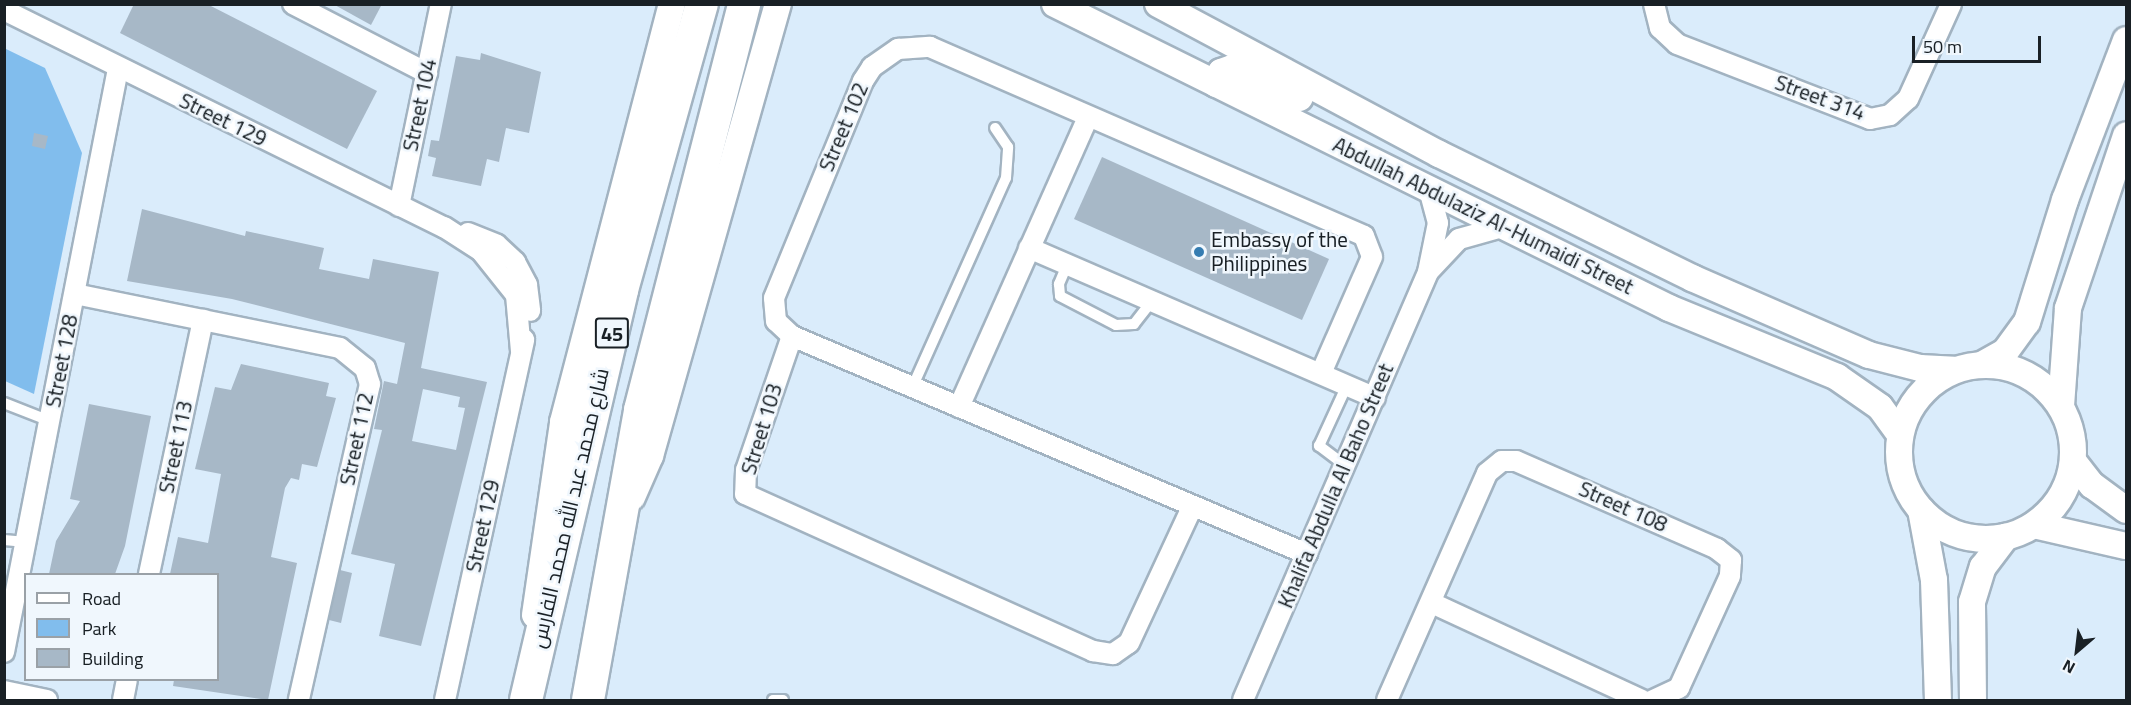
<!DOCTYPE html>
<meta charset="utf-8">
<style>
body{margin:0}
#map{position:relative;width:2131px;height:705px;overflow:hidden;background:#daecfb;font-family:Georgia,Cairo,serif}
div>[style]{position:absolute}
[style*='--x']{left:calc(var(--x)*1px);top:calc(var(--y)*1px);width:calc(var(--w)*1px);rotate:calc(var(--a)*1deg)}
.green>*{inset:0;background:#81bded}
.building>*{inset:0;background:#a7b8c7}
.roads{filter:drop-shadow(2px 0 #a2b3c1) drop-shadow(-2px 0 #a2b3c1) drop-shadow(0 2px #a2b3c1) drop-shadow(0 -2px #a2b3c1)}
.service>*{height:10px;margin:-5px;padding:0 5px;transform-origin:5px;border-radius:5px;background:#fff}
.minor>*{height:20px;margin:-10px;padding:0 10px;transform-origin:10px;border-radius:10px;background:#fff}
.tertiary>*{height:26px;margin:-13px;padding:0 13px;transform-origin:13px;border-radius:13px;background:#fff}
.tertiary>.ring{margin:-13px;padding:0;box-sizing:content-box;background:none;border:26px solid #fff;border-radius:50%}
.primary>*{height:32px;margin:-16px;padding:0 16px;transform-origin:16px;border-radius:16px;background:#fff}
.dots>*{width:16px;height:16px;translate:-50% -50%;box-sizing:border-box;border:3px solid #f0f7fd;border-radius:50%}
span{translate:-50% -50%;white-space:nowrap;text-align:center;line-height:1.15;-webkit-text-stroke:5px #f0f7fd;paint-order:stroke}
.shield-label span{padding:2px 4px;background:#f0f7fd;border:2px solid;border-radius:4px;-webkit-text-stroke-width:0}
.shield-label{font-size:20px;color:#192025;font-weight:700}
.street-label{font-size:21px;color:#192025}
.poi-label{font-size:21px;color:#192025}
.left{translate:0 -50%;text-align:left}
.frame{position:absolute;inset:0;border:6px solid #192025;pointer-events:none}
.legend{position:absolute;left:24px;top:573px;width:195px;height:108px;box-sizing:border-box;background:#f0f7fd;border:2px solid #9aa1a7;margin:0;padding:8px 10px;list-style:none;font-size:18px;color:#192025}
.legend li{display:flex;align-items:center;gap:12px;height:30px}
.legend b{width:30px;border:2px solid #9aa1a7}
.north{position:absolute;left:2047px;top:621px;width:60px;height:60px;-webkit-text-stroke:4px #f0f7fd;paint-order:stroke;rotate:208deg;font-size:16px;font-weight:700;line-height:24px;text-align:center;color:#192025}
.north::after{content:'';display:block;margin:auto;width:21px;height:27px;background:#192025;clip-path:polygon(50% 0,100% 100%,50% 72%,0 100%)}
.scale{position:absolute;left:1912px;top:36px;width:129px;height:27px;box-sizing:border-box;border:3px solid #192025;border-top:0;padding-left:8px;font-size:18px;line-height:21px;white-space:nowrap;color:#192025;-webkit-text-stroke:4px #f0f7fd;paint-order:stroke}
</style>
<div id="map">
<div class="green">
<i style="clip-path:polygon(4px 48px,45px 68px,82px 153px,34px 394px,5px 381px)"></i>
</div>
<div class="building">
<i style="clip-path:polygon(134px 4px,207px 4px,377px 91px,347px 149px,120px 33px)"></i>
<i style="clip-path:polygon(333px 4px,382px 4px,371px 25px)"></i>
<i style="clip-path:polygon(481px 53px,541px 72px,529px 133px,506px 128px,499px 162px,487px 159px,481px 186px,432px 176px,436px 158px,428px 156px,431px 140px,439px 141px,456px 56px,480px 60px)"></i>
<i style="clip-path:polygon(34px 133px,48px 136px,45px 149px,32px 146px)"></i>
<i style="clip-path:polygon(1102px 157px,1329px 259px,1302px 320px,1074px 219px)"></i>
<i style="clip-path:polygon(evenodd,142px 209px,245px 236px,246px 231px,324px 248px,319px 269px,369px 279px,373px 259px,439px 272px,421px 368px,487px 382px,421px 646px,379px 636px,395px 564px,351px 554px,382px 430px,374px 429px,384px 381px,397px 384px,405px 343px,232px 299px,127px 281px,142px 209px,423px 389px,460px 397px,458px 407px,465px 408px,456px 450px,412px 441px,423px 389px)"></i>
<i style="clip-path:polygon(241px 364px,329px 383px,326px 396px,336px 398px,317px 467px,302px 464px,299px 480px,291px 478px,285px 488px,271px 557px,297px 563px,268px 700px,173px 686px,174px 680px,218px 680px,218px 574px,170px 574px,178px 537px,208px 543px,221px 474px,195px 469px,215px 387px,231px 390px)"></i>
<i style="clip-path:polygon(89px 404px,151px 416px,125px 546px,115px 574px,49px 574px,56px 541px,80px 501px,70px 499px)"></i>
<i style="clip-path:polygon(340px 570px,352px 573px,341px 623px,329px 620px)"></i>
</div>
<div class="roads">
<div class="service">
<i style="--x:1067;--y:265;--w:21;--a:113"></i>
<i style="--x:1059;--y:284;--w:12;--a:85"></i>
<i style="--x:1060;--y:296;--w:63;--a:27.4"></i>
<i style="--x:1116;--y:325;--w:18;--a:-3"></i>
<i style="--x:1134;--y:324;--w:29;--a:-52"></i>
<i style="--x:912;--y:388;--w:230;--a:-65.9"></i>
<i style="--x:1006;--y:178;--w:31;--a:-86"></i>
<i style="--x:1008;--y:147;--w:23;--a:-124"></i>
<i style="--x:4;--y:403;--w:49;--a:21.4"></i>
<i style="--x:1346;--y:466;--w:34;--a:-143"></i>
<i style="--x:1319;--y:446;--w:67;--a:-65.3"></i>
<i style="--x:4;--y:540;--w:22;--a:5"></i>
<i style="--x:773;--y:700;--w:10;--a:0"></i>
</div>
<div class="minor">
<i style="--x:293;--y:4;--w:151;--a:27.2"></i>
<i style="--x:1654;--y:4;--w:25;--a:76"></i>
<i style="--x:1660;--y:28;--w:23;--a:43"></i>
<i style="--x:1677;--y:44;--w:207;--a:21.2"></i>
<i style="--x:1870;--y:119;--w:20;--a:-11"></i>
<i style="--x:1890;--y:115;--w:24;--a:-42"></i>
<i style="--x:1908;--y:99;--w:104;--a:-65.6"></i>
<i style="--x:4;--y:10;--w:491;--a:26.3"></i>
<i style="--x:444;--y:227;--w:44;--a:33"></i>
<i style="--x:481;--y:251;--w:56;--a:51.5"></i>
<i style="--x:516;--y:295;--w:56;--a:84.9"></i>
<i style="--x:399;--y:206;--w:206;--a:-78.3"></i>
<i style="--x:468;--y:233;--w:31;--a:22"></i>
<i style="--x:497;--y:245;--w:25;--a:43"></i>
<i style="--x:515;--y:262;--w:26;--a:62"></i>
<i style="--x:527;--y:285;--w:26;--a:83"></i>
<i style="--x:1029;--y:248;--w:377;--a:23.4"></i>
<i style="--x:1430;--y:270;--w:42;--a:-46.9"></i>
<i style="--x:1459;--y:239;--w:49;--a:-15.5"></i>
<i style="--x:75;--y:294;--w:270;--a:11.5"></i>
<i style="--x:340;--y:348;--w:32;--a:39"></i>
<i style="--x:365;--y:368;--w:17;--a:73"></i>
<i style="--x:370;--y:384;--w:324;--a:102.7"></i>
<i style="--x:792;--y:336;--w:142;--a:108.9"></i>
<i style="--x:746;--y:470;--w:24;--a:92"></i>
<i style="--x:745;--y:494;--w:382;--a:24.3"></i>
<i style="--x:1093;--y:651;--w:20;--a:9"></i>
<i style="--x:1113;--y:654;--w:19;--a:-35"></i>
<i style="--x:1129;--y:643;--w:150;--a:-65.1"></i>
<i style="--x:959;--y:407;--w:317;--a:-66"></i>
<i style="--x:1307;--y:554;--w:559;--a:-157.06"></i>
<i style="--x:792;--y:336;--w:22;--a:-137"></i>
<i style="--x:776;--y:321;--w:23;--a:-95"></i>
<i style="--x:774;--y:298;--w:235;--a:-67.7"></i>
<i style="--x:863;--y:81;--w:17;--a:-57"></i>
<i style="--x:872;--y:67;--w:32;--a:-35"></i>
<i style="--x:898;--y:49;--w:32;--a:-4"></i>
<i style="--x:930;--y:47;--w:473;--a:23.5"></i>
<i style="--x:1364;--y:236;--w:22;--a:69"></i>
<i style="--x:1372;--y:257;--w:127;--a:113.7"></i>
<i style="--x:149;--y:574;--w:260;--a:-78"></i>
<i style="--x:1432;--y:603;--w:231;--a:24.8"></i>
<i style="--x:4;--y:652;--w:594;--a:-78.94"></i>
<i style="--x:4;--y:691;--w:44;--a:11.8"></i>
<i style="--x:123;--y:700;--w:20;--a:-79"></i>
<i style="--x:445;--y:700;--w:369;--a:-77.6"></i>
<i style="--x:1243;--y:700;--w:466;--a:-66.6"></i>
<i style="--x:1428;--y:272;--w:50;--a:-78.5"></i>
<i style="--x:1438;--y:223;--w:35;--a:-105"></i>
<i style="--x:1387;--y:700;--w:248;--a:-66.2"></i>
<i style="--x:1487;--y:473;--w:19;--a:-39"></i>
<i style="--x:1502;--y:461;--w:14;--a:0"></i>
<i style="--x:1516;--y:461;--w:219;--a:23.6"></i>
<i style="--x:1717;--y:549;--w:18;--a:38"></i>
<i style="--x:1731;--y:560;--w:16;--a:94"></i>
<i style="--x:1730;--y:576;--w:123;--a:114.5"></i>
<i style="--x:1679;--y:688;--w:29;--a:155"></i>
</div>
<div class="tertiary">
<i style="--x:1055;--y:4;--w:685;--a:26.34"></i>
<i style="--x:1669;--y:308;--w:182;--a:22.3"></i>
<i style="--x:1837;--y:377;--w:52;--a:34.9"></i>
<i style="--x:1880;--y:407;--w:34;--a:54"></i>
<i style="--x:1158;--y:4;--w:319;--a:28.1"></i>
<i style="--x:1439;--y:154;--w:282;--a:26.1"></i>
<i style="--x:1692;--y:278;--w:193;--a:23.5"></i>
<i style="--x:1869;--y:355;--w:53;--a:14.3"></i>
<i style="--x:1920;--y:368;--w:34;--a:3"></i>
<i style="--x:1216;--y:84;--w:13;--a:-67"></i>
<i style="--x:1221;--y:72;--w:12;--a:-20"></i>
<i style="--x:1232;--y:68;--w:74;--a:23.8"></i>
<i style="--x:1983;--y:364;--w:25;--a:-29"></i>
<i style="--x:2005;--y:352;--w:37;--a:-54"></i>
<i style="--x:2027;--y:322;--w:128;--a:-72.7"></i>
<i style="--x:2065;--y:200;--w:171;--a:-69.1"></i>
<i class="ring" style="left:1899px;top:365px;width:148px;height:148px"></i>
<i style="--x:2061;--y:406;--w:98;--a:-85.9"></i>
<i style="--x:2068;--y:308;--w:182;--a:-71.4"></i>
<i style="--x:2073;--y:461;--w:31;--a:52"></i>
<i style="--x:2092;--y:485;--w:42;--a:36.3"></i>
<i style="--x:632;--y:497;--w:45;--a:-66.3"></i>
<i style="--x:650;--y:456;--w:470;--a:-74.2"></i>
<i style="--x:1921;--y:510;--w:71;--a:79.5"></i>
<i style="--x:1934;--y:580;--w:120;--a:88.1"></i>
<i style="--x:2034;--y:525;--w:94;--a:12.9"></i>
<i style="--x:535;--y:615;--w:195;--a:-81.7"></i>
<i style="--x:563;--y:422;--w:432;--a:-75.4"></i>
<i style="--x:1973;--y:700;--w:98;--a:-90.6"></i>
<i style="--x:1972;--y:602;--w:37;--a:-73"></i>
<i style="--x:1983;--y:567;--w:38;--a:-53"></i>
</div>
<div class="primary">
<i style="--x:526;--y:700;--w:421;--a:-76.8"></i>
<i style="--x:622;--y:290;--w:297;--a:-74.4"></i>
<i style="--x:588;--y:700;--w:295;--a:-79.8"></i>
<i style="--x:640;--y:410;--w:419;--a:-75.6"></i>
</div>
</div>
<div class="dots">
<i style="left:1199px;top:252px;background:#357cb1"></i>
</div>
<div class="shield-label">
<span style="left:612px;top:333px">45</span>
</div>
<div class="street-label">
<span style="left:1820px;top:98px;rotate:20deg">Street 314</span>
<span style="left:420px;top:105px;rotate:-78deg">Street 104</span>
<span style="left:223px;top:120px;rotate:26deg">Street 129</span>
<span style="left:844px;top:127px;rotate:-67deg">Street 102</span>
<span style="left:1483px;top:216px;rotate:26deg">Abdullah Abdulaziz Al-Humaidi Street</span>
<span style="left:62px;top:361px;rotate:-79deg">Street 128</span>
<span style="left:762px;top:429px;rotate:-73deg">Street 103</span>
<span style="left:357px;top:439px;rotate:-78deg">Street 112</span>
<span style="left:176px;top:447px;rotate:-78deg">Street 113</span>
<span style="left:1336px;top:486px;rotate:-67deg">Khalifa Abdulla Al Baho Street</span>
<span style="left:1623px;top:507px;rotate:24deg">Street 108</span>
<span style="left:570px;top:508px;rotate:-77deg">شارع محمد عبد الله محمد الفارس</span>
<span style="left:483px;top:526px;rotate:-78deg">Street 129</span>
</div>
<div class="poi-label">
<span class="left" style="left:1211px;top:252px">Embassy of the<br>Philippines</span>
</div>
<div class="frame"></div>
<ul class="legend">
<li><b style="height:8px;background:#fff"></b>Road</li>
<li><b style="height:16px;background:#81bded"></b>Park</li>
<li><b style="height:16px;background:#a7b8c7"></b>Building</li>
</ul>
<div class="north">N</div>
<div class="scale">50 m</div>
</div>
